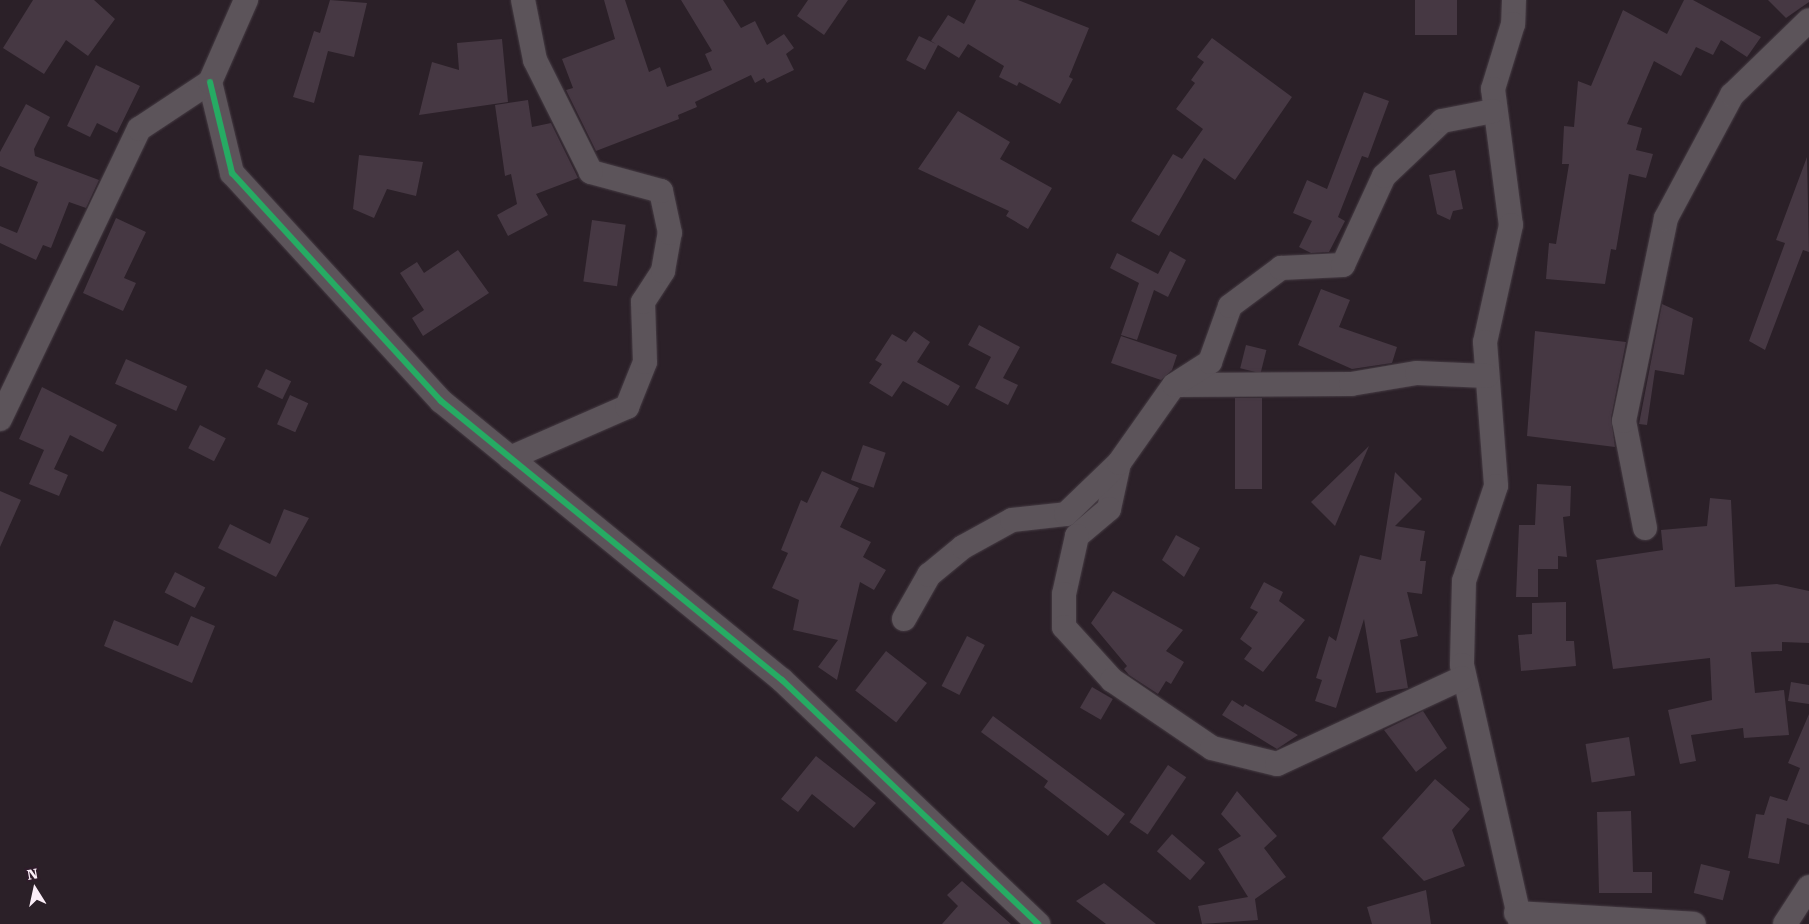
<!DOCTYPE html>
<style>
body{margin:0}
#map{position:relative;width:1809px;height:924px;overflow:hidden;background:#2b2028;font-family:"Roboto Serif",serif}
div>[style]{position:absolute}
.building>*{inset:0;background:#463843;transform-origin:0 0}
.roads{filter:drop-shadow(0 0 1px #453b43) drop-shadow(0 0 1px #453b43)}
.minor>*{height:24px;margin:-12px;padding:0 12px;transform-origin:12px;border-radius:12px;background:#5c545a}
.cycleway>*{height:6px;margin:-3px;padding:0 3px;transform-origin:3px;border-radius:3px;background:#26ab63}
span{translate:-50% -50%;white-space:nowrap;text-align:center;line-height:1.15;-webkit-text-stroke:4px #2f1c2b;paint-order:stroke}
.north{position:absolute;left:10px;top:864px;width:50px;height:50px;-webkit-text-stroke:4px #2f1c2b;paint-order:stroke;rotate:350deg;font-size:14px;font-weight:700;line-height:20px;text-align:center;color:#fbeef8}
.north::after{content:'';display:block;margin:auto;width:18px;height:22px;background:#fbeef8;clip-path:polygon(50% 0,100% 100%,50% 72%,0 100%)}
</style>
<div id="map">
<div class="building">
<i style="clip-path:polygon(33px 0,94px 0,115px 19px,88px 56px,66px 40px,44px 74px,3px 48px)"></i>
<i style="clip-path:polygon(330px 0,367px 3px,354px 57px,328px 51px,314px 103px,293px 97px,314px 31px,320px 33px)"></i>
<i style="clip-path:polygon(604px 0,625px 0,649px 72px,660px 67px,667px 87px,712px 70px,705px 54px,712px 51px,681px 0,723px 0,741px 28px,755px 21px,767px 45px,784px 34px,794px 48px,786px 54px,794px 70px,767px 83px,764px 78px,755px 83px,751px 75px,695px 102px,697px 107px,678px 115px,679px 119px,596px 151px,566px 90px,573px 88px,562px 59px,615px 39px)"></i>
<i style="clip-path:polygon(808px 0,848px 0,824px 35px,797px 16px)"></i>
<i style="clip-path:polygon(976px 0,1018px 0,1089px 28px,1069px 77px,1073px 79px,1060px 104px,1019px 82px,1017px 86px,999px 77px,1004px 66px,968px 44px,959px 58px,938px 45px,925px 70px,906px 60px,919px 36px,936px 44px,931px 41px,948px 15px,964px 24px)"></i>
<i style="left:1415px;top:0;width:42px;height:35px"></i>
<i style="clip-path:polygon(1684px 0,1693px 0,1761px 37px,1747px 57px,1721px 40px,1713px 55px,1696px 47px,1681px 76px,1654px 61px,1627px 124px,1642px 128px,1636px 150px,1653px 154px,1646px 178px,1629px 174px,1616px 250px,1611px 249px,1605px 284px,1546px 279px,1549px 243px,1556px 244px,1569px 164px,1562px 164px,1564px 126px,1574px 127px,1578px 81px,1591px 86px,1623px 10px,1667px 34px)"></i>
<i style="clip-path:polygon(1768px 0,1809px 0,1809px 2px,1786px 18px)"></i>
<i style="clip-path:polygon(1212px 38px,1292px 97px,1235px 180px,1204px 158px,1159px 236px,1131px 221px,1173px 154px,1182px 159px,1203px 129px,1176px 109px,1195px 83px,1191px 80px,1204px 62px,1197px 57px)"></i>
<i style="clip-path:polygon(502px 39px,508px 102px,419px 115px,432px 62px,459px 70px,457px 43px)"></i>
<i style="clip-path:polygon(96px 65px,140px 86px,117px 133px,97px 123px,90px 137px,67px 126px)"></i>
<i style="clip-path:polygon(1364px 92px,1389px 101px,1368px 158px,1362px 156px,1338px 217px,1345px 221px,1329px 252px,1311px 253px,1299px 247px,1312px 221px,1293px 213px,1307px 180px,1327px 189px)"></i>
<i style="clip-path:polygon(528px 100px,532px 127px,551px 123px,578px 178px,536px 194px,548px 215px,508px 236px,497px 215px,517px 204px,511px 174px,505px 176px,495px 105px)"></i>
<i style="clip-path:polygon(26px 104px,50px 117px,34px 149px,35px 156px,99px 180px,86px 208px,69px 202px,51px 248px,43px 245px,36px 260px,0 243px,0 226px,17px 233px,38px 182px,0 166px,0 152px)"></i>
<i style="clip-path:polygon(958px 111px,1010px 142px,1000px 159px,1052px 188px,1028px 229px,1006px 216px,1009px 211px,918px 169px)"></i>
<i style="clip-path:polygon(359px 155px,423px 162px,416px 196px,387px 189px,374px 218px,353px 209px)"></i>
<i style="clip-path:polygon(1807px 157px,1809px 252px,1803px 250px,1765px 350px,1749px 341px,1785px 243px,1776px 240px)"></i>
<i style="clip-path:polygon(1455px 170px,1463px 209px,1453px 211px,1450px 220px,1437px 214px,1429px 175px)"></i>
<i style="clip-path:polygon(116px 218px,146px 232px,124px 278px,136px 283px,123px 311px,83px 293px)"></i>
<i style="left:592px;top:220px;width:34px;height:62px;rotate:8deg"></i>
<i style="clip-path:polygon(458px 250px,489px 293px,423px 336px,412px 318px,424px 310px,400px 273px,417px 262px,424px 273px)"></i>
<i style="clip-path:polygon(1170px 251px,1186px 260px,1168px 297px,1154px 290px,1137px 340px,1121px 335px,1139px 283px,1110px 268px,1117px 253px,1158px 274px)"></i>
<i style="clip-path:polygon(1321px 289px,1350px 300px,1339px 327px,1397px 347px,1392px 363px,1352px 369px,1298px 345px)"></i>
<i style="clip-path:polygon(1662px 304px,1693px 318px,1684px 375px,1655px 370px,1647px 425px,1639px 424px)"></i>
<i style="clip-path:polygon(979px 325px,1020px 347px,1003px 378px,1018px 385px,1008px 405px,975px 388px,991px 357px,968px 345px)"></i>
<i style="clip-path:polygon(914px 331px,930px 342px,917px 362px,960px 386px,948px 406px,903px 381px,892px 397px,869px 383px,882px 364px,875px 360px,892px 334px,906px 342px)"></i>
<i style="clip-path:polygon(1535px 331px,1626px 342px,1611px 418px,1615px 447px,1527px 436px)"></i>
<i style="clip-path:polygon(1121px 336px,1177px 355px,1172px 370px,1161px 380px,1111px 363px)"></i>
<i style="left:1246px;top:345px;width:21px;height:24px;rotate:14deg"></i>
<i style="left:126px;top:359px;width:67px;height:27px;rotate:24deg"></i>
<i style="left:266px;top:369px;width:28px;height:20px;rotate:26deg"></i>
<i style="clip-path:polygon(42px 387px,117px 425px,103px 452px,70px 435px,54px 469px,68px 475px,59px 496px,29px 484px,44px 450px,19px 439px)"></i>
<i style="left:290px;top:395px;width:20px;height:32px;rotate:24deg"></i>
<i style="left:1235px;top:398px;width:27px;height:91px"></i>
<i style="left:200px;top:425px;width:29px;height:26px;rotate:27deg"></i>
<i style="left:863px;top:445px;width:24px;height:37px;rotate:19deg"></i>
<i style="clip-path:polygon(1369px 446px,1335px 526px,1311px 502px)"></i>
<i style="clip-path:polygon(822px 471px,859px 488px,840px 527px,871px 542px,863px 557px,886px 570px,874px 590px,860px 582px,837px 680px,818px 667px,838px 640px,793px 630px,799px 600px,772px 588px,788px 553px,781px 550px,801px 500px,807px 503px)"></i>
<i style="clip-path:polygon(1395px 472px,1422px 499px,1395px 526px,1425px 531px,1420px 561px,1426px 561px,1422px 594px,1407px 592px,1418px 636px,1400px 640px,1408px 688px,1376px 693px,1364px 619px,1336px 708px,1315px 701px,1322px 680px,1316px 678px,1329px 636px,1336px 641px,1360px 555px,1381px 560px)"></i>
<i style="clip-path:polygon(1537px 484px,1571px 486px,1570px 516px,1563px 517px,1567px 557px,1558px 556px,1558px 569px,1538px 569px,1538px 597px,1516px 597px,1519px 525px,1535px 525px)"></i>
<i style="clip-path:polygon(0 491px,21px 500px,0 547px)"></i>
<i style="clip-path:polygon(1710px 498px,1731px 500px,1735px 587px,1777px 584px,1809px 591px,1809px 643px,1782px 642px,1782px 651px,1751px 652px,1755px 693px,1784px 690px,1789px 735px,1744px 738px,1743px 728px,1691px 735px,1696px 761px,1680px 764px,1668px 710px,1712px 700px,1710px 658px,1613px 669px,1596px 560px,1663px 550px,1661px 530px,1707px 526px)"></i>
<i style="clip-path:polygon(284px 509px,309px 518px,276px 577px,218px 548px,230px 524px,270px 544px)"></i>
<i style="clip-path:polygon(1176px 535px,1200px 548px,1184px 577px,1162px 560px)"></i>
<i style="left:175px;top:572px;width:34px;height:23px;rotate:27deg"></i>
<i style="clip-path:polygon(1264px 582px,1283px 592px,1279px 601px,1305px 620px,1263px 672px,1244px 659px,1252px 648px,1240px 639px,1258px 612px,1250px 608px)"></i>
<i style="clip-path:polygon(1113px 591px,1183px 630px,1166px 651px,1184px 662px,1171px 684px,1166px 681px,1158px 694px,1129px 675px,1124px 669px,1127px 666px,1091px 623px)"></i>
<i style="clip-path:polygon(1566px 602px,1566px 641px,1574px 641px,1576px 666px,1521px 671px,1518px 635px,1532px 634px,1532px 603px)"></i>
<i style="clip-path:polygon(191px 616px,215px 626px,192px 683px,104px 646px,114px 620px,178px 646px)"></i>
<i style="left:967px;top:636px;width:20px;height:56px;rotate:27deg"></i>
<i style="left:886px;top:651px;width:52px;height:50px;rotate:38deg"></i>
<i style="clip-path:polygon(1791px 682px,1809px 685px,1809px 704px,1788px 701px)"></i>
<i style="left:1092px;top:687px;width:24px;height:24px;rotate:30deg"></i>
<i style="clip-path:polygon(1232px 700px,1243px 707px,1245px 704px,1298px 735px,1277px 749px,1222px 715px)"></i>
<i style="clip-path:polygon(1423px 711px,1447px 748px,1416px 772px,1384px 730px)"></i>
<i style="clip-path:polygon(1809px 714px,1809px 825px,1787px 818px,1779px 864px,1748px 858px,1756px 814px,1764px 815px,1770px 796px,1787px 801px,1800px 768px,1788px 763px)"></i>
<i style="clip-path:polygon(993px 716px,1125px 814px,1108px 836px,1044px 787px,1048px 781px,981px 732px)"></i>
<i style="left:1629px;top:737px;width:39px;height:44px;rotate:81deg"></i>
<i style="clip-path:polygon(816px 756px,876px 803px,854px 828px,812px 794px,798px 812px,781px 799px)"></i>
<i style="left:1168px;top:765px;width:22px;height:69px;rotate:34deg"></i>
<i style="clip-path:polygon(1435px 779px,1470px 809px,1452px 830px,1465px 866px,1424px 881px,1382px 838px)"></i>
<i style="clip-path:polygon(1237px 791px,1277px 836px,1264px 848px,1286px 877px,1255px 899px,1258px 920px,1202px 924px,1198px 906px,1248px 897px,1218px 849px,1241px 836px,1221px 814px)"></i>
<i style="clip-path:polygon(1631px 811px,1633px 872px,1652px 872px,1652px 893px,1599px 893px,1597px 812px)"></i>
<i style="left:1172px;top:834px;width:44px;height:23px;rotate:41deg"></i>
<i style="left:1701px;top:864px;width:30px;height:30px;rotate:14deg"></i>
<i style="clip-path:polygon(962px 881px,1011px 924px,942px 924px,958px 906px,947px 895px)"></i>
<i style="clip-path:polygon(1104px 883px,1156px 924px,1106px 924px,1076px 901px)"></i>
<i style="clip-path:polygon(1426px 890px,1431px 924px,1372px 924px,1367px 907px)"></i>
</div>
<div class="roads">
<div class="minor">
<i style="left:1514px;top:0;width:24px;rotate:92deg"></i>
<i style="left:1513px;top:24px;width:68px;rotate:107.1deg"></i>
<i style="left:1493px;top:89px;width:137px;rotate:82.5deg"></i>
<i style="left:1511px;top:225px;width:120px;rotate:102.5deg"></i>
<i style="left:1485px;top:342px;width:144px;rotate:85.6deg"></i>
<i style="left:1496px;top:486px;width:100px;rotate:108.6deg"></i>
<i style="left:1464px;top:581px;width:84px;rotate:91.4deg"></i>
<i style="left:1462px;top:665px;width:266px;rotate:77.2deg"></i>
<i style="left:210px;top:82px;width:94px;rotate:76.4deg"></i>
<i style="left:232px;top:173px;width:309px;rotate:47.5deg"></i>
<i style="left:441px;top:401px;width:441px;rotate:39.3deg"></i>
<i style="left:782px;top:680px;width:354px;rotate:43.6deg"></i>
<i style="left:1177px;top:385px;width:174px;rotate:-0.3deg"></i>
<i style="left:1351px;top:384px;width:67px;rotate:-9.5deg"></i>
<i style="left:1417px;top:373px;width:70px;rotate:2.5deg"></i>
<i style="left:0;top:419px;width:322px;rotate:-64.4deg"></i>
<i style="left:139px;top:129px;width:85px;rotate:-33.5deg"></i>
<i style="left:210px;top:82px;width:90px;rotate:-66.3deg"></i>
<i style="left:510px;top:458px;width:128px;rotate:-23.6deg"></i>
<i style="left:627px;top:407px;width:48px;rotate:-68.2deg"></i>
<i style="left:645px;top:362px;width:60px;rotate:-91.9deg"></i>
<i style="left:643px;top:302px;width:37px;rotate:-57deg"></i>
<i style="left:663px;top:271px;width:39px;rotate:-80deg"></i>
<i style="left:670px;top:233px;width:43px;rotate:-102.1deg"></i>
<i style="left:661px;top:191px;width:73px;rotate:-164.8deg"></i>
<i style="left:591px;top:172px;width:125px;rotate:-116.6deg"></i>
<i style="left:535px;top:60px;width:61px;rotate:-101.3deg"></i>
<i style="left:1119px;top:463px;width:47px;rotate:102.3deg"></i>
<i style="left:1109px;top:509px;width:42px;rotate:139.8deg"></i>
<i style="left:1077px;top:536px;width:59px;rotate:102.6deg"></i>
<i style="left:1064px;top:594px;width:33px;rotate:90deg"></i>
<i style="left:1064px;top:627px;width:72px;rotate:47.8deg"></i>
<i style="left:1112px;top:680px;width:121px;rotate:34.2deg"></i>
<i style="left:1212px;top:748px;width:67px;rotate:13.8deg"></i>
<i style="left:1277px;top:764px;width:204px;rotate:-24.9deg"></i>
<i style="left:1645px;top:528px;width:109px;rotate:-101.1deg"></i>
<i style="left:1624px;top:421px;width:207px;rotate:-78.3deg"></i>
<i style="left:1666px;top:218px;width:140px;rotate:-61.8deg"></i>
<i style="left:1732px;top:95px;width:107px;rotate:-44.2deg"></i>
<i style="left:904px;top:619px;width:51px;rotate:-60.4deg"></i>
<i style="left:929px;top:575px;width:44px;rotate:-39.5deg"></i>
<i style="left:963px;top:547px;width:56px;rotate:-28.9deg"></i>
<i style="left:1012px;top:520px;width:54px;rotate:-6.3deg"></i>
<i style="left:1066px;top:514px;width:74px;rotate:-43.9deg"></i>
<i style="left:1119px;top:463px;width:95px;rotate:-54.8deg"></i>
<i style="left:1174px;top:385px;width:43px;rotate:-32.6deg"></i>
<i style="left:1210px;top:362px;width:59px;rotate:-70.3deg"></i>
<i style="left:1230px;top:306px;width:64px;rotate:-36.7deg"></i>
<i style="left:1281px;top:268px;width:62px;rotate:-2.8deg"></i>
<i style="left:1343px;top:265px;width:98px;rotate:-65.3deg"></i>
<i style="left:1384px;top:176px;width:80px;rotate:-43.5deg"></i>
<i style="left:1442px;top:121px;width:52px;rotate:-11.1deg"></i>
<i style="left:1516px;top:913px;width:178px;rotate:3.5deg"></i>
<i style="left:1785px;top:924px;width:44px;rotate:-57deg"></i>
</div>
</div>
<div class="cycleway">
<i style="left:210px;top:82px;width:94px;rotate:76.4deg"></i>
<i style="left:232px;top:173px;width:309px;rotate:47.5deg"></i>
<i style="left:441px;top:401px;width:441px;rotate:39.3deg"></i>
<i style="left:782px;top:680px;width:354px;rotate:43.6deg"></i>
</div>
<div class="north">N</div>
</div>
